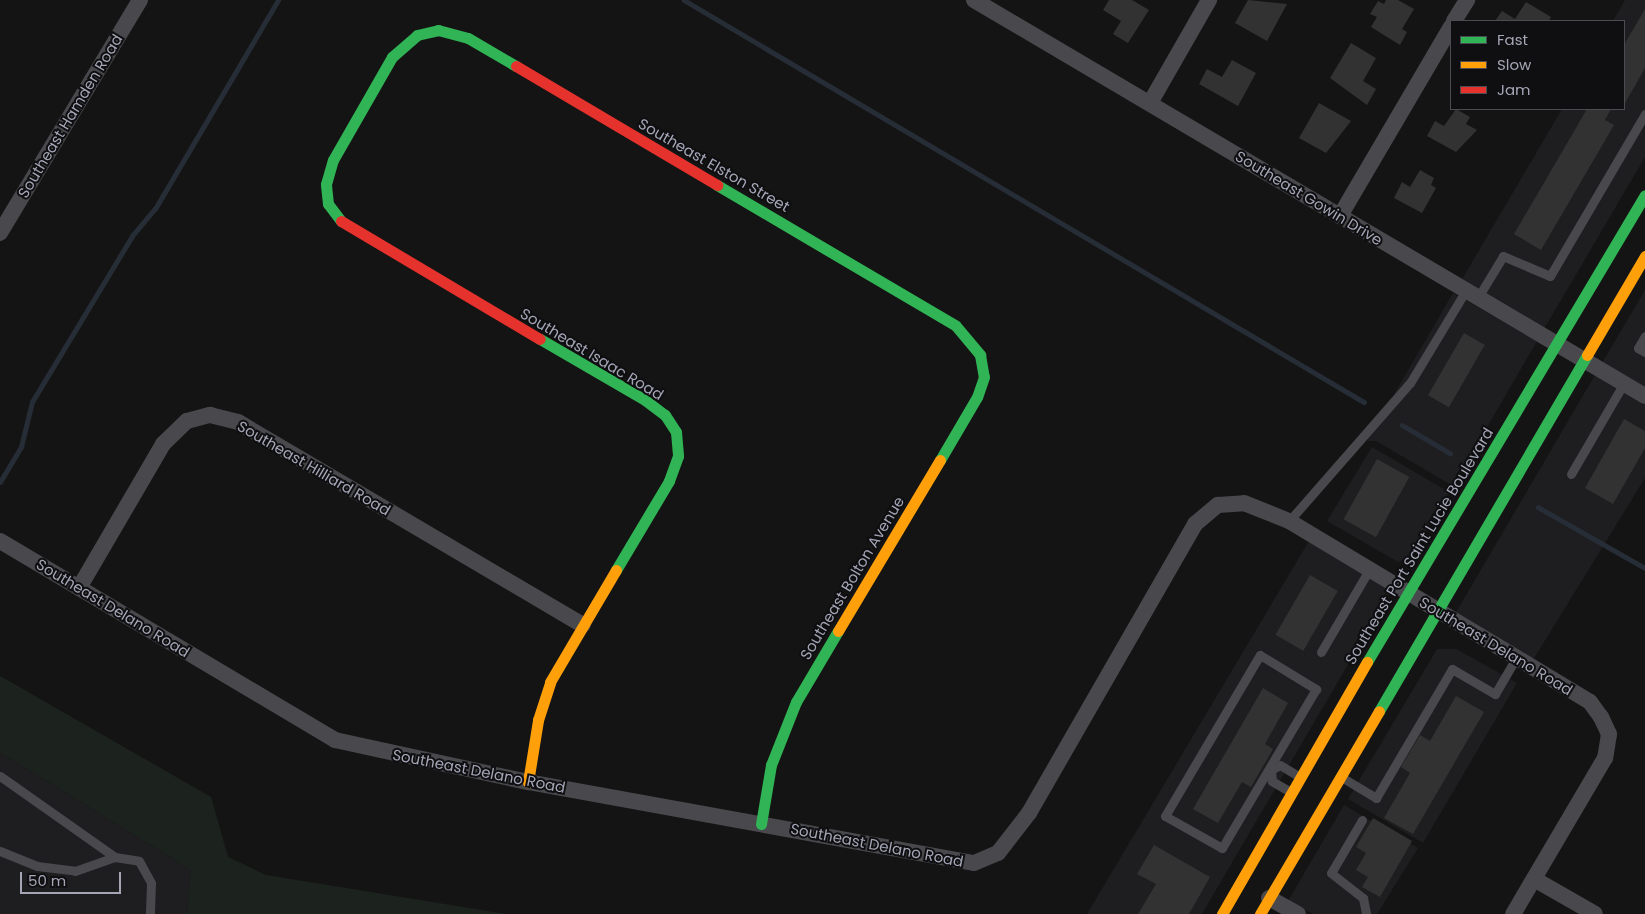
<!DOCTYPE html>
<style>
body{margin:0}
#map{position:relative;width:1645px;height:914px;overflow:hidden;background:#141414;font-family:Poppins,sans-serif}
div>[style]{position:absolute}
.built>*{inset:0;background:#1e1e20}
.green>*{inset:0;background:#1c231e}
.stream>*{height:4.5px;margin:-2.25px;padding:0 2.25px;transform-origin:2.25px;border-radius:2.25px;background:#272d36}
.building>*{inset:0;background:#323233;transform-origin:0 0}
.lane>*{height:9px;margin:-4.5px;padding:0 4.5px;transform-origin:4.5px;border-radius:4.5px;background:#48484d}
.street>*{height:16px;margin:-8px;padding:0 8px;transform-origin:8px;border-radius:8px;background:#48484d}
.fast>*{height:11px;margin:-5.5px;padding:0 5.5px;transform-origin:5.5px;border-radius:5.5px;background:#30b455}
.slow>*{height:11px;margin:-5.5px;padding:0 5.5px;transform-origin:5.5px;border-radius:5.5px;background:#ff9f0a}
.jam>*{height:11px;margin:-5.5px;padding:0 5.5px;transform-origin:5.5px;border-radius:5.5px;background:#e5322d}
span{translate:-50% -50%;white-space:nowrap;text-align:center;line-height:1.15;-webkit-text-stroke:4px #0f0e10;paint-order:stroke}
.street-label{font-size:15px;color:#a4a6b6}
.legend{position:absolute;left:1450px;top:20px;width:175px;height:90px;box-sizing:border-box;background:#0f0e10;border:1px solid #4b4b52;margin:0;padding:6px 9px;list-style:none;font-size:15px;color:#a4a6b6}
.legend li{display:flex;align-items:center;gap:10px;height:25px}
.legend b{width:25px;border:1px solid #4b4b52}
.scale{position:absolute;left:20px;top:872px;width:101px;height:22px;box-sizing:border-box;border:2px solid #a4a6b6;border-top:0;padding-left:6px;font-size:15px;line-height:18px;white-space:nowrap;color:#a4a6b6;-webkit-text-stroke:4px #0f0e10;paint-order:stroke}
</style>
<div id="map">
<div class="built">
<i style="clip-path:polygon(1625px 0,1645px 0,1645px 157px,1544px 329px,1461px 281px,1562px 109px,1624px 109px,1624px 21px,1613px 21px)"></i>
<i style="clip-path:polygon(1645px 290px,1645px 387px,1602px 363px)"></i>
<i style="clip-path:polygon(1453px 293px,1537px 341px,1453px 486px,1376px 441px,1367px 441px)"></i>
<i style="clip-path:polygon(1595px 375px,1645px 404px,1645px 478px,1533px 660px,1455px 614px)"></i>
<i style="clip-path:polygon(1372px 447px,1449px 492px,1411px 557px,1398px 562px,1327px 521px)"></i>
<i style="clip-path:polygon(1309px 541px,1391px 591px,1202px 914px,1087px 914px)"></i>
<i style="clip-path:polygon(1437px 649px,1456px 649px,1517px 683px,1423px 843px,1348px 799px)"></i>
<i style="clip-path:polygon(0 752px,191px 870px,187px 914px,0 914px)"></i>
<i style="clip-path:polygon(1344px 805px,1418px 848px,1377px 914px,1313px 914px,1288px 901px)"></i>
</div>
<div class="green">
<i style="clip-path:polygon(0 676px,211px 797px,228px 857px,266px 875px,506px 914px,187px 914px,191px 870px,0 752px)"></i>
</div>
<div class="stream">
<i style="left:684px;top:0;width:790px;rotate:30.59deg"></i>
<i style="left:1402px;top:425px;width:56px;rotate:30.3deg"></i>
<i style="left:0;top:482px;width:41px;rotate:-59deg"></i>
<i style="left:21px;top:447px;width:46px;rotate:-76.3deg"></i>
<i style="left:32px;top:402px;width:194px;rotate:-58.9deg"></i>
<i style="left:132px;top:236px;width:35px;rotate:-50deg"></i>
<i style="left:155px;top:209px;width:243px;rotate:-59.5deg"></i>
<i style="left:1538px;top:507px;width:123px;rotate:29.7deg"></i>
</div>
<div class="building">
<i style="clip-path:polygon(1109px 0,1132px 0,1149px 10px,1128px 43px,1113px 34px,1121px 21px,1103px 10px)"></i>
<i style="clip-path:polygon(1248px 0,1287px 4px,1267px 41px,1235px 23px)"></i>
<i style="clip-path:polygon(1386px 0,1398px 0,1414px 9px,1402px 29px,1407px 32px,1400px 45px,1371px 27px,1377px 17px,1370px 14px,1378px 1px,1384px 4px)"></i>
<i style="clip-path:polygon(1526px 2px,1551px 17px,1549px 21px,1495px 21px,1502px 11px,1515px 19px)"></i>
<i style="clip-path:polygon(1645px 9px,1645px 68px,1624px 105px,1624px 45px)"></i>
<i style="clip-path:polygon(1351px 43px,1376px 58px,1363px 81px,1376px 89px,1367px 105px,1330px 78px)"></i>
<i style="clip-path:polygon(1232px 60px,1256px 73px,1238px 106px,1199px 84px,1207px 69px,1222px 77px)"></i>
<i style="clip-path:polygon(1319px 103px,1351px 121px,1326px 153px,1299px 138px)"></i>
<i style="clip-path:polygon(1456px 109px,1470px 117px,1466px 124px,1477px 130px,1456px 152px,1427px 136px,1435px 121px,1444px 126px)"></i>
<i style="clip-path:polygon(1587px 109px,1611px 109px,1605px 120px,1614px 125px,1541px 250px,1514px 234px)"></i>
<i style="clip-path:polygon(1420px 170px,1434px 178px,1431px 185px,1436px 188px,1422px 213px,1394px 198px,1402px 182px,1410px 187px)"></i>
<i style="left:1464px;top:333px;width:24px;height:72px;rotate:30deg"></i>
<i style="clip-path:polygon(1624px 419px,1645px 431px,1645px 448px,1613px 504px,1585px 488px)"></i>
<i style="left:1377px;top:459px;width:37px;height:69px;rotate:29deg"></i>
<i style="left:1310px;top:575px;width:32px;height:69px;rotate:30deg"></i>
<i style="clip-path:polygon(1263px 688px,1288px 703px,1265px 744px,1273px 749px,1251px 787px,1242px 782px,1218px 823px,1193px 809px)"></i>
<i style="clip-path:polygon(1456px 696px,1484px 712px,1413px 834px,1384px 818px,1410px 773px,1401px 767px,1420px 735px,1430px 741px)"></i>
<i style="clip-path:polygon(1373px 818px,1412px 841px,1380px 897px,1362px 887px,1368px 877px,1356px 870px,1366px 853px,1356px 847px)"></i>
<i style="clip-path:polygon(1154px 845px,1210px 877px,1189px 914px,1138px 914px,1156px 884px,1137px 874px)"></i>
</div>
<div class="lane">
<i style="left:1477px;top:299px;width:50px;rotate:-58.8deg"></i>
<i style="left:1503px;top:256px;width:51px;rotate:23.1deg"></i>
<i style="left:1550px;top:276px;width:188px;rotate:-59.6deg"></i>
<i style="left:1645px;top:336px;width:14px;rotate:120deg"></i>
<i style="left:1638px;top:348px;width:8px;rotate:30deg"></i>
<i style="left:1571px;top:474px;width:105px;rotate:-59.8deg"></i>
<i style="left:1289px;top:521px;width:184px;rotate:-48.8deg"></i>
<i style="left:1410px;top:383px;width:106px;rotate:-58.9deg"></i>
<i style="left:1321px;top:652px;width:95px;rotate:-59.7deg"></i>
<i style="left:1260px;top:655px;width:66px;rotate:31.3deg"></i>
<i style="left:1316px;top:689px;width:185px;rotate:120.6deg"></i>
<i style="left:1222px;top:848px;width:65px;rotate:-150.7deg"></i>
<i style="left:1165px;top:816px;width:187px;rotate:-59.5deg"></i>
<i style="left:0;top:776px;width:141px;rotate:35.2deg"></i>
<i style="left:1343px;top:778px;width:39px;rotate:31deg"></i>
<i style="left:1376px;top:798px;width:150px;rotate:-59.5deg"></i>
<i style="left:1452px;top:669px;width:50px;rotate:30.2deg"></i>
<i style="left:1495px;top:694px;width:42px;rotate:-59.7deg"></i>
<i style="left:1289px;top:791px;width:20px;rotate:-150deg"></i>
<i style="left:1272px;top:781px;width:11px;rotate:-95deg"></i>
<i style="left:1271px;top:770px;width:10px;rotate:-29deg"></i>
<i style="left:1280px;top:765px;width:21px;rotate:31deg"></i>
<i style="left:1362px;top:820px;width:61px;rotate:120.3deg"></i>
<i style="left:1331px;top:873px;width:41px;rotate:38deg"></i>
<i style="left:1363px;top:898px;width:16px;rotate:79deg"></i>
<i style="left:0;top:851px;width:40px;rotate:22deg"></i>
<i style="left:37px;top:866px;width:38px;rotate:7deg"></i>
<i style="left:75px;top:871px;width:42px;rotate:-19.3deg"></i>
<i style="left:115px;top:857px;width:24px;rotate:9deg"></i>
<i style="left:139px;top:861px;width:25px;rotate:61deg"></i>
<i style="left:151px;top:883px;width:31px;rotate:92deg"></i>
</div>
<div class="street">
<i style="left:974px;top:0;width:779px;rotate:30.55deg"></i>
<i style="left:1454px;top:21px;width:25px;rotate:-58deg"></i>
<i style="left:1150px;top:103px;width:119px;rotate:-60.2deg"></i>
<i style="left:1340px;top:216px;width:219px;rotate:-59.6deg"></i>
<i style="left:0;top:233px;width:272px;rotate:-59deg"></i>
<i style="left:0;top:541px;width:390px;rotate:30.7deg"></i>
<i style="left:335px;top:740px;width:198px;rotate:12.3deg"></i>
<i style="left:528px;top:782px;width:453px;rotate:10.3deg"></i>
<i style="left:974px;top:863px;width:26px;rotate:-23deg"></i>
<i style="left:998px;top:853px;width:51px;rotate:-52.2deg"></i>
<i style="left:1029px;top:813px;width:333px;rotate:-60.1deg"></i>
<i style="left:1195px;top:524px;width:30px;rotate:-40deg"></i>
<i style="left:1218px;top:505px;width:26px;rotate:-4deg"></i>
<i style="left:1244px;top:503px;width:48px;rotate:21.8deg"></i>
<i style="left:1289px;top:521px;width:351px;rotate:31deg"></i>
<i style="left:1590px;top:702px;width:19px;rotate:54deg"></i>
<i style="left:1601px;top:717px;width:19px;rotate:65deg"></i>
<i style="left:1609px;top:734px;width:24px;rotate:99deg"></i>
<i style="left:1605px;top:758px;width:181px;rotate:120.5deg"></i>
<i style="left:79px;top:588px;width:167px;rotate:-59.7deg"></i>
<i style="left:163px;top:444px;width:33px;rotate:-44deg"></i>
<i style="left:187px;top:421px;width:24px;rotate:-15deg"></i>
<i style="left:210px;top:415px;width:29px;rotate:14deg"></i>
<i style="left:238px;top:422px;width:400px;rotate:30.5deg"></i>
<i style="left:1534px;top:879px;width:70px;rotate:29.8deg"></i>
<i style="left:1269px;top:898px;width:33px;rotate:29deg"></i>
</div>
<div class="fast">
<i style="left:717px;top:185px;width:277px;rotate:30.5deg"></i>
<i style="left:956px;top:326px;width:38px;rotate:50deg"></i>
<i style="left:980px;top:355px;width:22px;rotate:80deg"></i>
<i style="left:984px;top:377px;width:21px;rotate:109deg"></i>
<i style="left:977px;top:397px;width:73px;rotate:120.4deg"></i>
<i style="left:341px;top:221px;width:21px;rotate:-127deg"></i>
<i style="left:328px;top:204px;width:20px;rotate:-96deg"></i>
<i style="left:326px;top:184px;width:25px;rotate:-74deg"></i>
<i style="left:333px;top:160px;width:119px;rotate:-60.2deg"></i>
<i style="left:392px;top:57px;width:33px;rotate:-41deg"></i>
<i style="left:417px;top:35px;width:22px;rotate:-13deg"></i>
<i style="left:438px;top:30px;width:31px;rotate:15deg"></i>
<i style="left:468px;top:38px;width:56px;rotate:30.3deg"></i>
<i style="left:540px;top:339px;width:121px;rotate:30.2deg"></i>
<i style="left:645px;top:400px;width:25px;rotate:37deg"></i>
<i style="left:665px;top:415px;width:20px;rotate:57deg"></i>
<i style="left:676px;top:432px;width:24px;rotate:85deg"></i>
<i style="left:678px;top:456px;width:27px;rotate:110deg"></i>
<i style="left:669px;top:481px;width:104px;rotate:120.8deg"></i>
<i style="left:1367px;top:662px;width:543px;rotate:-59.24deg"></i>
<i style="left:1379px;top:711px;width:412px;rotate:-59.7deg"></i>
<i style="left:761px;top:824px;width:60px;rotate:-80.4deg"></i>
<i style="left:771px;top:765px;width:68px;rotate:-68.4deg"></i>
<i style="left:796px;top:702px;width:82px;rotate:-59.4deg"></i>
</div>
<div class="slow">
<i style="left:1587px;top:355px;width:115px;rotate:-59.6deg"></i>
<i style="left:838px;top:631px;width:199px;rotate:-59.2deg"></i>
<i style="left:528px;top:782px;width:63px;rotate:-80.8deg"></i>
<i style="left:538px;top:720px;width:40px;rotate:-72deg"></i>
<i style="left:550px;top:682px;width:130px;rotate:-59.5deg"></i>
<i style="left:1222px;top:914px;width:291px;rotate:-60.1deg"></i>
<i style="left:1260px;top:914px;width:235px;rotate:-59.6deg"></i>
</div>
<div class="jam">
<i style="left:516px;top:66px;width:234px;rotate:30.6deg"></i>
<i style="left:341px;top:221px;width:231px;rotate:30.7deg"></i>
</div>
<div class="street-label">
<span style="left:70px;top:116px;rotate:-59deg">Southeast Hamden Road</span>
<span style="left:714px;top:165px;rotate:30deg">Southeast Elston Street</span>
<span style="left:1309px;top:198px;rotate:31deg">Southeast Gowin Drive</span>
<span style="left:592px;top:354px;rotate:31deg">Southeast Isaac Road</span>
<span style="left:314px;top:468px;rotate:30deg">Southeast Hilliard Road</span>
<span style="left:1419px;top:546px;rotate:-59deg">Southeast Port Saint Lucie Boulevard</span>
<span style="left:852px;top:578px;rotate:-59deg">Southeast Bolton Avenue</span>
<span style="left:113px;top:608px;rotate:31deg">Southeast Delano Road</span>
<span style="left:1496px;top:646px;rotate:31deg">Southeast Delano Road</span>
<span style="left:479px;top:771px;rotate:11deg">Southeast Delano Road</span>
<span style="left:877px;top:845px;rotate:11deg">Southeast Delano Road</span>
</div>
<ul class="legend">
<li><b style="height:6px;background:#30b455"></b>Fast</li>
<li><b style="height:6px;background:#ff9f0a"></b>Slow</li>
<li><b style="height:6px;background:#e5322d"></b>Jam</li>
</ul>
<div class="scale">50 m</div>
</div>
